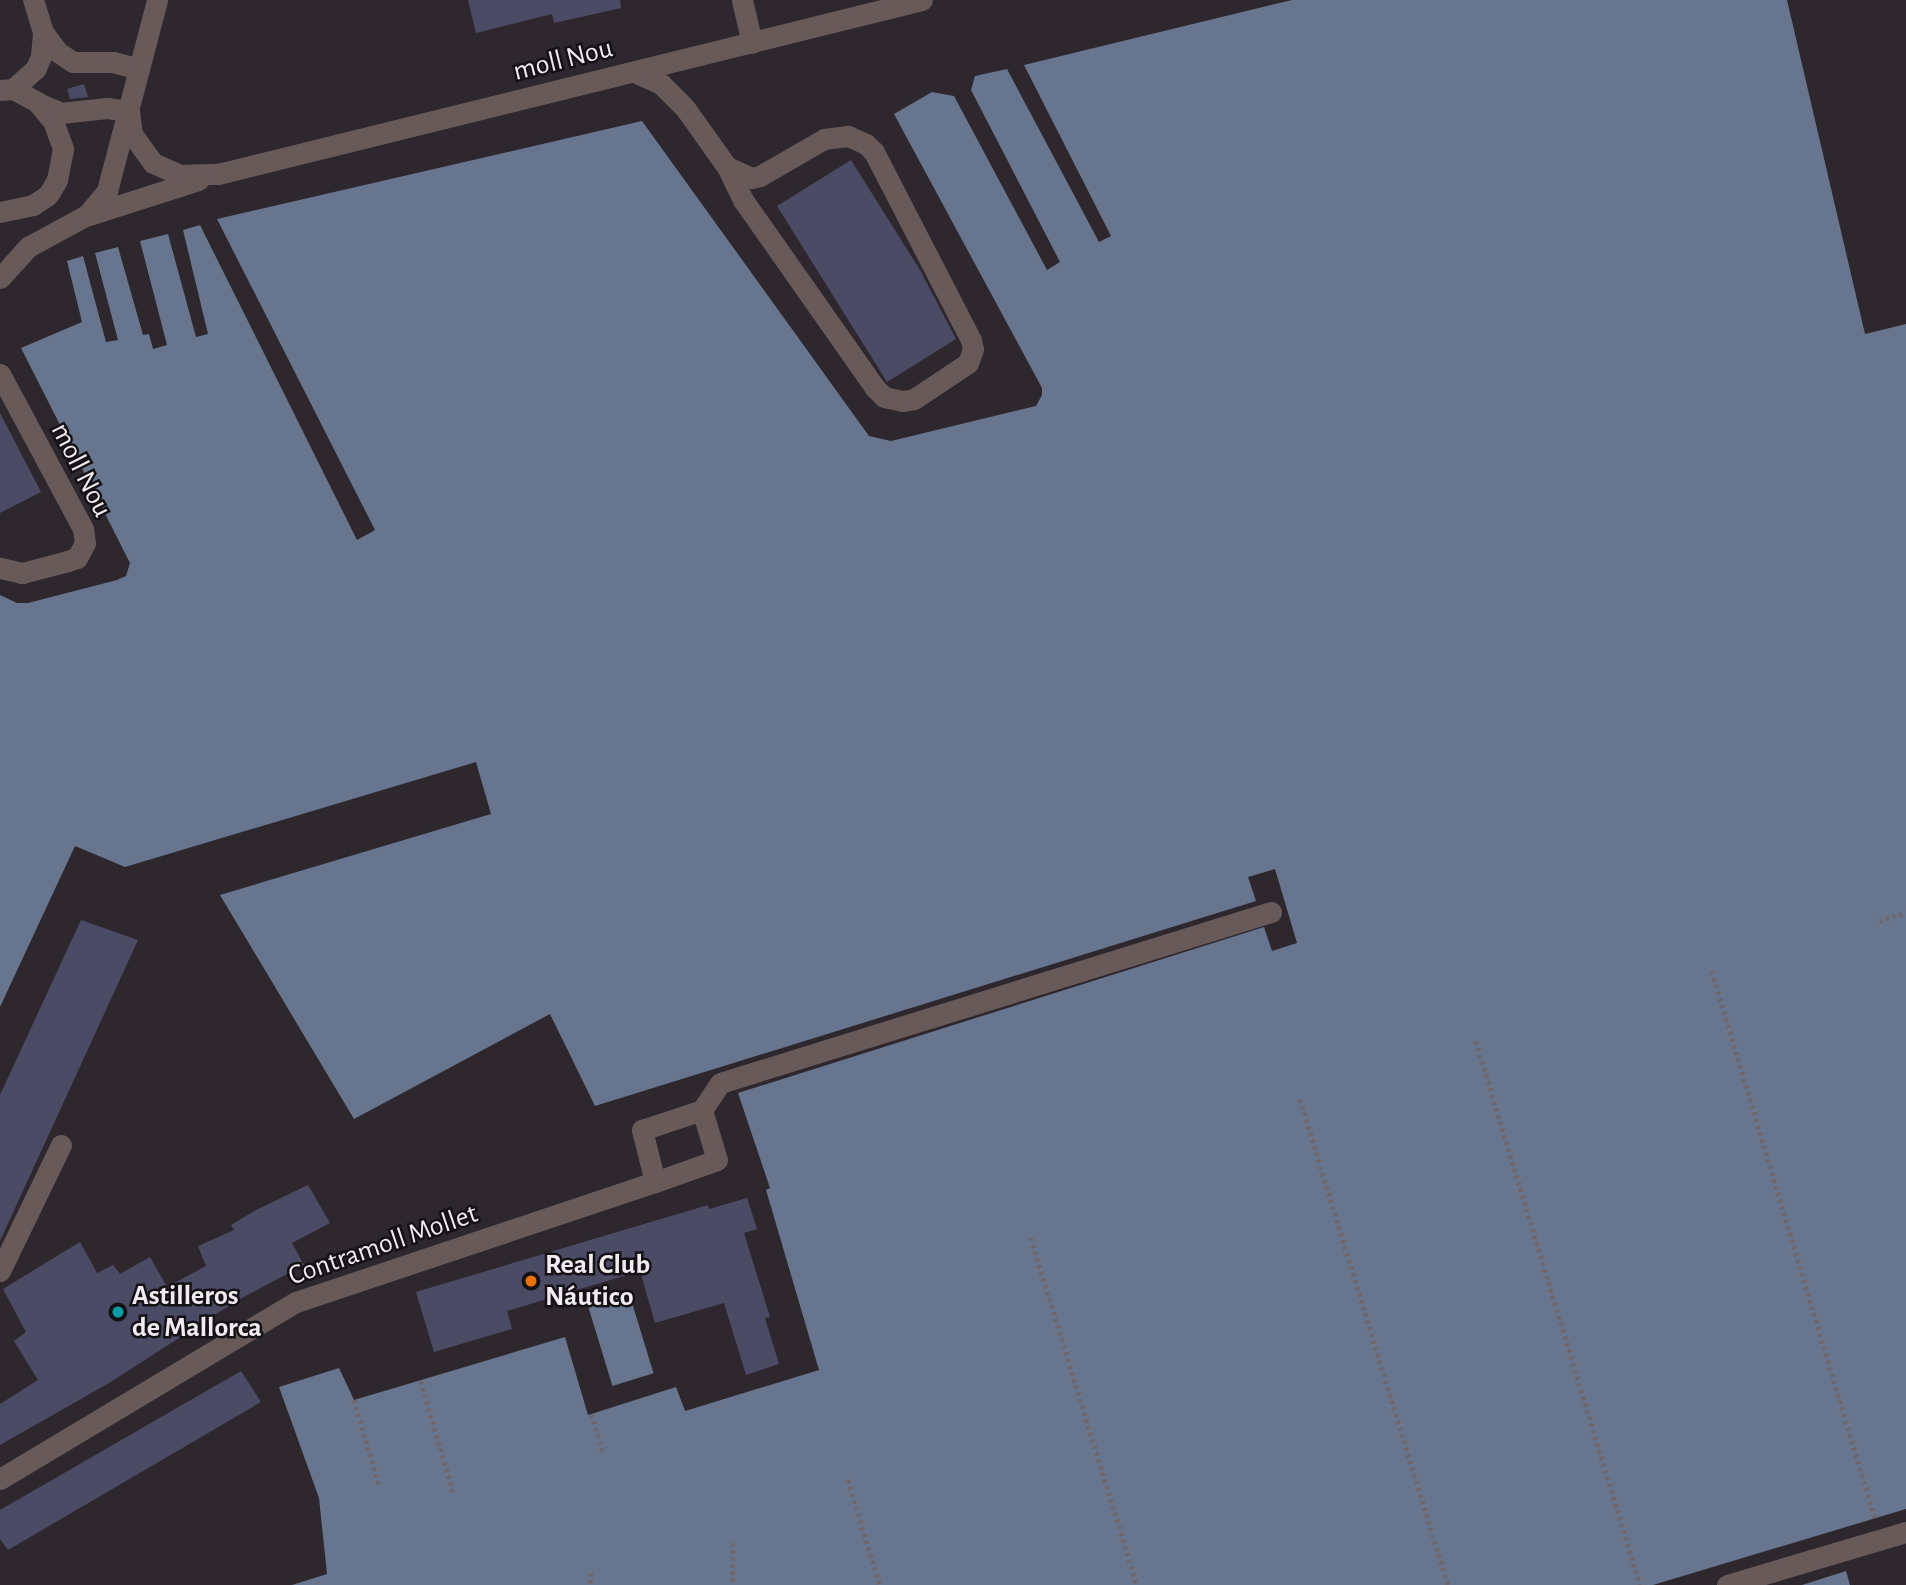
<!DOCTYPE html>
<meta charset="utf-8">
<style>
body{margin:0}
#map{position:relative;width:1906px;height:1585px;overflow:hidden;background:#2e282e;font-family:"Alegreya Sans",sans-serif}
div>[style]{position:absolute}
.water>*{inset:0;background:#67758f;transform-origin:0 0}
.building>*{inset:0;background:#4c4b66}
.path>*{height:4.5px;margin-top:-2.25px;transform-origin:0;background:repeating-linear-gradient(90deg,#6e686e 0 3.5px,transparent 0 7px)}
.minor>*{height:21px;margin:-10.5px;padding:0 10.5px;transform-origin:10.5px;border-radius:10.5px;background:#695a5a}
.dots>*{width:19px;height:19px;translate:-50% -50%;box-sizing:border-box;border:4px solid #141215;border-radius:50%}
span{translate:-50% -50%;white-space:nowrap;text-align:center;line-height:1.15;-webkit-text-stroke:5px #141215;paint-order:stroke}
.street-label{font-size:28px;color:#efebef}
.poi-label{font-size:28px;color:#efebef;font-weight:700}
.left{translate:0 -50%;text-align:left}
</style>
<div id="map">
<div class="water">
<i style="clip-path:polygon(1292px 0,1787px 0,1865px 334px,1906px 324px,1906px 1509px,1653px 1585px,292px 1585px,327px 1574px,319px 1498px,279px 1387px,339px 1368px,354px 1400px,565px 1337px,588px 1415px,676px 1387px,685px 1411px,819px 1370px,766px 1190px,770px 1188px,738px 1093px,1264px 927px,1272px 951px,1297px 943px,1275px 869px,1248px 877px,1256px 901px,595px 1106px,550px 1014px,354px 1119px,220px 895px,491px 814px,476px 762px,125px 867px,75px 846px,0 1007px,0 595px,17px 603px,28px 603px,117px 580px,126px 576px,130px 563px,21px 348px,82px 322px,67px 261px,83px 256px,106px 342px,118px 340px,95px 253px,118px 247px,143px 335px,149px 334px,153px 349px,167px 345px,140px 241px,168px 234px,196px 337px,208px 334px,183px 230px,200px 225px,357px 540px,375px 530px,217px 219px,642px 121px,869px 436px,891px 441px,1036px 406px,1042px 395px,1042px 388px,894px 114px,932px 92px,954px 96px,1047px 270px,1060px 262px,971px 90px,975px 76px,1007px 69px,1099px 242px,1111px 236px,1024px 65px)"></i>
<i style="left:629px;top:1293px;width:84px;height:43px;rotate:73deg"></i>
<i style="clip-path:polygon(1846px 1571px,1850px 1585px,1802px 1585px)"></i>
</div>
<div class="building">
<i style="clip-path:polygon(468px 0,620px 0,621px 8px,554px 23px,552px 14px,476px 33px)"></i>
<i style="clip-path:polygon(84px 84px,88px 97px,70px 99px,67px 89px)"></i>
<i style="clip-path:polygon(851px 160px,920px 270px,956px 339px,887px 382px,777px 206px)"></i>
<i style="clip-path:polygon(0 413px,41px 492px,0 513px)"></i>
<i style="clip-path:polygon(81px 920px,138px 940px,0 1241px,0 1095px)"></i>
<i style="clip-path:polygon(308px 1185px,330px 1223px,292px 1243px,304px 1265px,238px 1300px,109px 1383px,0 1445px,0 1404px,38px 1380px,14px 1341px,26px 1332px,3px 1289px,80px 1242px,97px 1273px,113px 1265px,120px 1274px,150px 1257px,167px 1287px,206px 1266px,198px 1246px,234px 1230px,231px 1225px,256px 1210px)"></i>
<i style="clip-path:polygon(747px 1198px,757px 1229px,744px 1233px,770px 1317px,765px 1318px,779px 1364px,746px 1375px,724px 1303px,655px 1323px,640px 1271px,507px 1311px,512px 1329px,434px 1352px,416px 1292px,708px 1205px,709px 1209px)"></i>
<i style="clip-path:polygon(241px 1371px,261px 1402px,8px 1550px,0 1539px,0 1510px)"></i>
</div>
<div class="path">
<i style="left:1879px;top:921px;width:28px;rotate:-17deg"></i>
<i style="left:1712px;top:971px;width:571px;rotate:73.41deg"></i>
<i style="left:1476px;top:1041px;width:568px;rotate:73.22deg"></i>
<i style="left:1300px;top:1099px;width:508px;rotate:73.06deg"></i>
<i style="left:1031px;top:1238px;width:363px;rotate:73deg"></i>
<i style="left:421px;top:1381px;width:116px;rotate:73.9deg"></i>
<i style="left:354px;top:1400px;width:88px;rotate:73.4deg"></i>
<i style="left:592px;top:1414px;width:41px;rotate:74.2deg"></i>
<i style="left:848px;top:1480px;width:110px;rotate:73.1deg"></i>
<i style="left:733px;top:1543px;width:42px;rotate:90deg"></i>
<i style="left:591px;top:1573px;width:12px;rotate:90deg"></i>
</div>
<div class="minor">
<i style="left:742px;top:0;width:44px;rotate:76.9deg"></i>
<i style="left:43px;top:32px;width:25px;rotate:53deg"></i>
<i style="left:58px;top:52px;width:18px;rotate:34deg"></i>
<i style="left:73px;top:62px;width:40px"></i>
<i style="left:113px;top:62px;width:27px;rotate:15deg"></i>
<i style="left:634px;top:72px;width:30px;rotate:24deg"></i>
<i style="left:661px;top:84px;width:34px;rotate:45deg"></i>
<i style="left:685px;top:108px;width:72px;rotate:54.6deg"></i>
<i style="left:727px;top:167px;width:37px;rotate:64deg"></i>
<i style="left:743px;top:200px;width:230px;rotate:54.9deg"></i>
<i style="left:875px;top:388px;width:13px;rotate:45deg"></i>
<i style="left:884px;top:397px;width:19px;rotate:12deg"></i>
<i style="left:903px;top:401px;width:11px;rotate:-10deg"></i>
<i style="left:914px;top:399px;width:65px;rotate:-33.7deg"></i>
<i style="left:968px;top:363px;width:15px;rotate:-70deg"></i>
<i style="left:973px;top:349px;width:9px;rotate:-103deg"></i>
<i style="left:971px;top:340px;width:212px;rotate:-117.3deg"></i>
<i style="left:874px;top:152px;width:11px;rotate:-135deg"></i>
<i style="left:866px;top:144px;width:20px;rotate:-156deg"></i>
<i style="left:848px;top:136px;width:24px;rotate:173deg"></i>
<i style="left:824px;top:139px;width:74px;rotate:150deg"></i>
<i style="left:760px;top:176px;width:8px;rotate:166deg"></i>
<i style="left:752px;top:178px;width:27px;rotate:-156deg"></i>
<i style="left:13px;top:89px;width:31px;rotate:-42deg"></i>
<i style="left:36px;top:68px;width:13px;rotate:-67deg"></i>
<i style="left:41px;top:56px;width:24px;rotate:-85deg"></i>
<i style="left:43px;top:32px;width:34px;rotate:-107deg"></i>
<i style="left:0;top:90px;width:13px;rotate:-4deg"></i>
<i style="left:13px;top:89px;width:27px;rotate:28deg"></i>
<i style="left:37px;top:102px;width:25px;rotate:50deg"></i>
<i style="left:53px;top:121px;width:30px;rotate:70deg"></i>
<i style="left:63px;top:149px;width:32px;rotate:101deg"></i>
<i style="left:57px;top:180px;width:17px;rotate:121deg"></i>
<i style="left:48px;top:195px;width:18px;rotate:146deg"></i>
<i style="left:33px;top:205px;width:34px;rotate:168deg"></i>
<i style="left:40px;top:104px;width:23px;rotate:23deg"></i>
<i style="left:61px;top:113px;width:46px;rotate:-6.2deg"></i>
<i style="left:107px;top:108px;width:22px;rotate:8deg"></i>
<i style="left:129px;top:111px;width:23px;rotate:83deg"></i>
<i style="left:132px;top:134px;width:36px;rotate:54deg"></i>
<i style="left:153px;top:163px;width:30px;rotate:24deg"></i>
<i style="left:180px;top:175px;width:38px;rotate:-2deg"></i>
<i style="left:218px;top:174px;width:725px;rotate:-13.88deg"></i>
<i style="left:89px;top:215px;width:115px;rotate:-17.7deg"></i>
<i style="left:0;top:278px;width:42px;rotate:-47.9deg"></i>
<i style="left:28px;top:247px;width:67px;rotate:-28.5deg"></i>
<i style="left:87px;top:215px;width:31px;rotate:-50deg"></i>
<i style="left:107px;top:191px;width:197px;rotate:-75.3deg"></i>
<i style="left:0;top:374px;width:176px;rotate:61.8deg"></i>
<i style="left:83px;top:529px;width:14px;rotate:82deg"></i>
<i style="left:85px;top:543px;width:17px;rotate:118deg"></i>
<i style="left:77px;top:558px;width:9px;rotate:162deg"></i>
<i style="left:68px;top:561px;width:48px;rotate:165.4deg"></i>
<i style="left:22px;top:573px;width:23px;rotate:-167deg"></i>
<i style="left:702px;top:1110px;width:32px;rotate:-56deg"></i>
<i style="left:720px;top:1083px;width:577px;rotate:-17.24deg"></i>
<i style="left:702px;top:1110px;width:52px;rotate:73.3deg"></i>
<i style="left:717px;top:1160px;width:66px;rotate:160.5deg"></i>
<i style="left:655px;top:1182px;width:54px;rotate:-104deg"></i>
<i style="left:642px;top:1130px;width:63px;rotate:-18.4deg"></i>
<i style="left:0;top:1271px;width:140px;rotate:-64.2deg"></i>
<i style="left:0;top:1479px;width:345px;rotate:-30.9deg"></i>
<i style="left:296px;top:1302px;width:379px;rotate:-18.5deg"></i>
<i style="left:1727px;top:1585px;width:187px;rotate:-16.5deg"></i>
</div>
<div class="dots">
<i style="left:531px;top:1281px;background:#e8710a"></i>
<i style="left:118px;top:1312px;background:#0f9aa8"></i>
</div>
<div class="street-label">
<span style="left:563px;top:60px;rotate:-14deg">moll Nou</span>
<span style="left:81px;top:470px;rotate:63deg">moll Nou</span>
<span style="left:383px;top:1245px;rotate:-19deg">Contramoll Mollet</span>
</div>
<div class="poi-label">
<span class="left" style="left:545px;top:1281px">Real Club<br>Náutico</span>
<span class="left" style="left:132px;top:1312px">Astilleros<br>de Mallorca</span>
</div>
</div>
